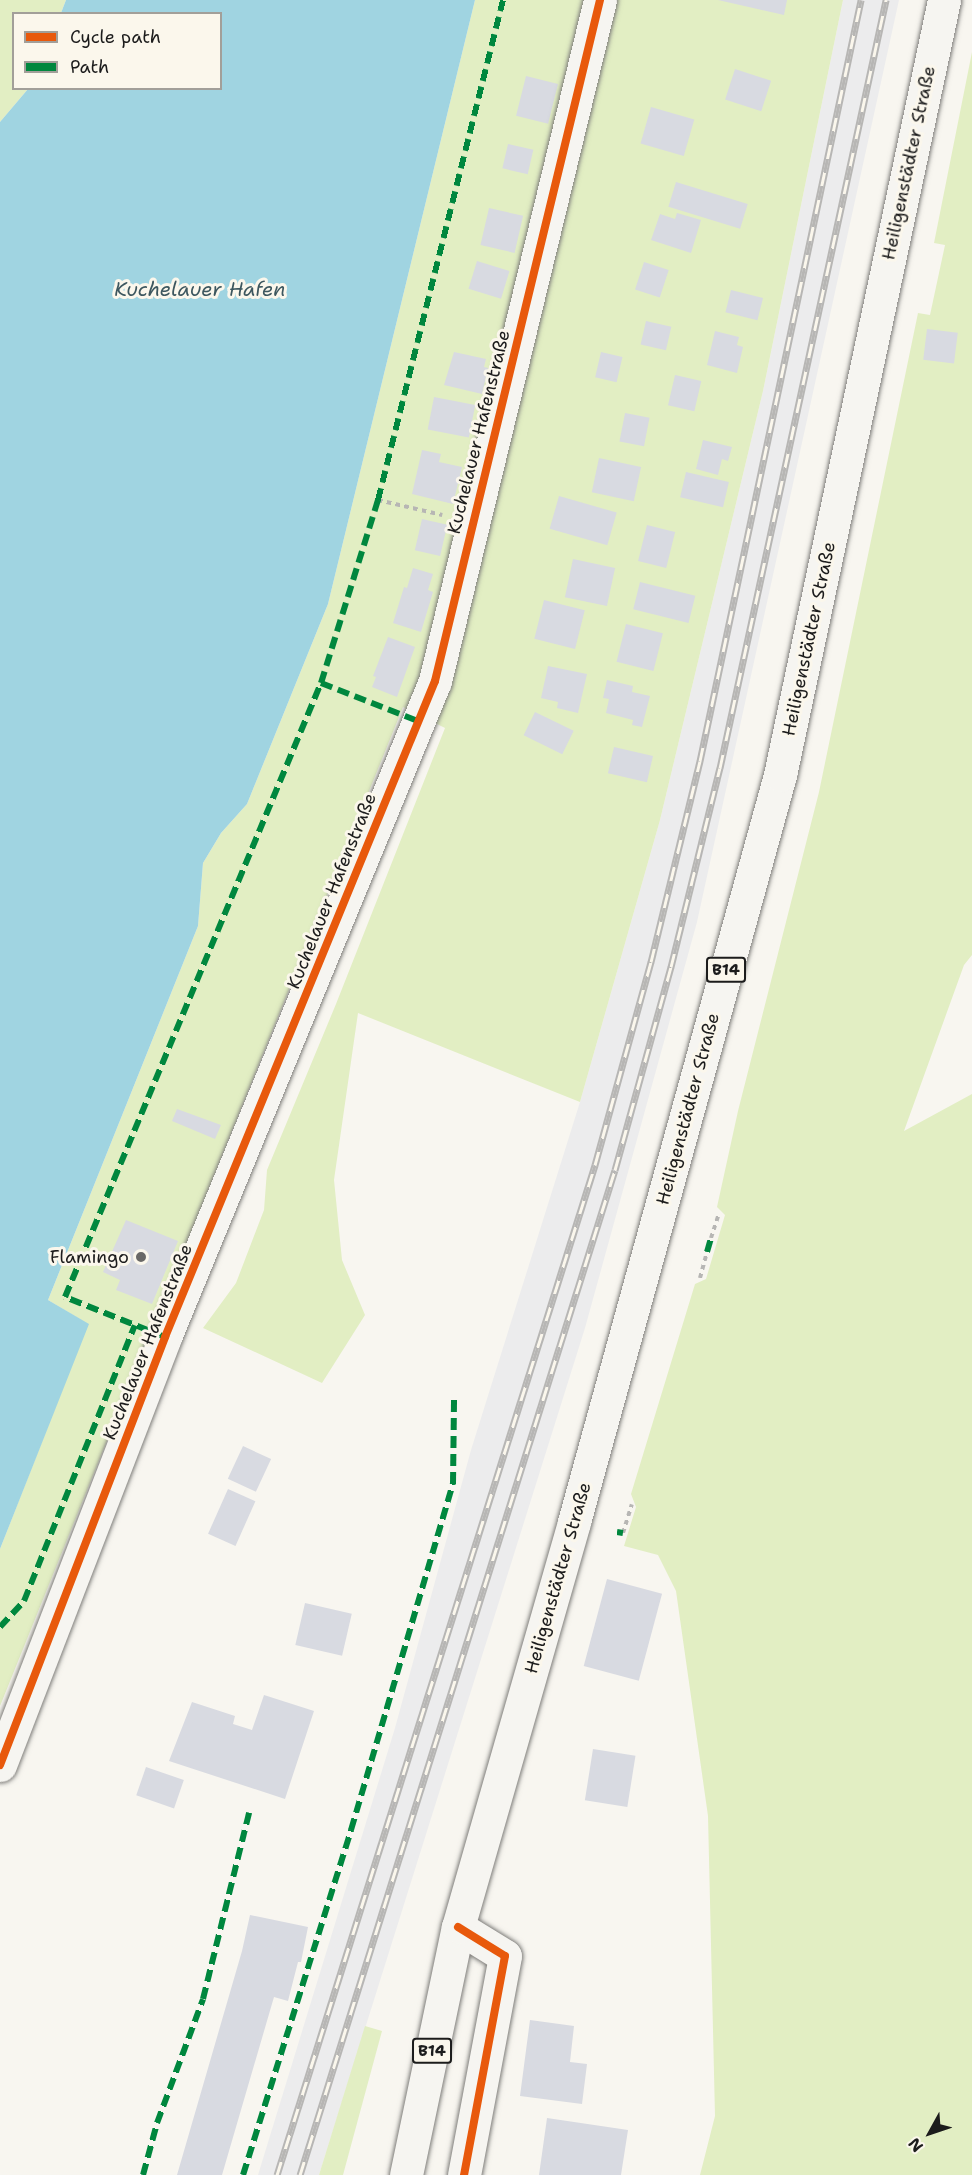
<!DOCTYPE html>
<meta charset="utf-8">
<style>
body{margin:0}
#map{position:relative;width:972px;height:2175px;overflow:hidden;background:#f8f6f0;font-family:"Shantell Sans",sans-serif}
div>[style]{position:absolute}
.built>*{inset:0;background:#ececed}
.green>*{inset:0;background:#e2eec3}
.water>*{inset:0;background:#a0d4e1}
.building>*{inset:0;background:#d8dae1;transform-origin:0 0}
.path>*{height:4px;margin-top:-2px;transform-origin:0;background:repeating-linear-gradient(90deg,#b7b6b4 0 4.5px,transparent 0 9px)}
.roads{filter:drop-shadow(0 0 2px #7f7e7b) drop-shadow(0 0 2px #7f7e7b)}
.minor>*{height:33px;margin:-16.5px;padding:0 16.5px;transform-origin:16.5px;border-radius:16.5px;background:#f6f5f1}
.major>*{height:33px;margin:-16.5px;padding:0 16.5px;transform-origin:16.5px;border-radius:16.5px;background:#f6f5f1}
.rail>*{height:7px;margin-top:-3.5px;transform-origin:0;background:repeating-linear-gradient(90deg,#fbf7ec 0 14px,#b7b6b4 0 28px);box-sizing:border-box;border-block:2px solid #b7b6b4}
.quiet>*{height:6px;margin-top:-3px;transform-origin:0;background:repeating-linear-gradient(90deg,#00873e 0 12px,transparent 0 18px)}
.cycleway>*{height:8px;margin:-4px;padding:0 4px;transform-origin:4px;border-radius:4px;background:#e8590c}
.dots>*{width:16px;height:16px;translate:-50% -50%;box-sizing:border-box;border:3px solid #fbf7ec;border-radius:50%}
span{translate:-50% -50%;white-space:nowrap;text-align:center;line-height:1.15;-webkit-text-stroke:6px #fbf7ec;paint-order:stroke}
.shield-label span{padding:2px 4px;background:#fbf7ec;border:2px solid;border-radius:4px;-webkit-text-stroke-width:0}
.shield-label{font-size:16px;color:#1c1c1c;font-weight:700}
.street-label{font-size:18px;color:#1c1c1c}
.poi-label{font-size:18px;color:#1c1c1c}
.right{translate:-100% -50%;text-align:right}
.water-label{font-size:20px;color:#3d575f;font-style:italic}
.legend{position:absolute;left:12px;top:12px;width:210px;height:78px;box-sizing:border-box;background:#fbf7ec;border:2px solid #a29f99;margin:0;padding:8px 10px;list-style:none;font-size:18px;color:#1c1c1c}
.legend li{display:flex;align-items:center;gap:12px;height:30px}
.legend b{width:30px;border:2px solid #a29f99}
.north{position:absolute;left:900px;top:2103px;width:60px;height:60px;-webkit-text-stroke:4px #fbf7ec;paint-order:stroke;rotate:230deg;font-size:16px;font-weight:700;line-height:24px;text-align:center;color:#1c1c1c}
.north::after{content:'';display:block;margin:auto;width:21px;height:27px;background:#1c1c1c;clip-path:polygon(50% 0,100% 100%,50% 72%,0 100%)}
</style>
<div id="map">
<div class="built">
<i style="clip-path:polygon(843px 0,899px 0,697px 922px,585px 1328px,319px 2175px,258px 2175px,395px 1728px,471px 1450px,580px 1102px,660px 820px,763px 391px)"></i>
</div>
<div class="green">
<i style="clip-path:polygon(0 0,66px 0,61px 13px,14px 14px,14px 88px,28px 89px,0 122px)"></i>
<i style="clip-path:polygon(475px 0,843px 0,763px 391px,660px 820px,580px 1102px,358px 1013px,334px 1180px,342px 1260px,365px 1315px,322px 1383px,203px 1328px,236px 1283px,264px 1210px,267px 1170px,336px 1004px,445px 728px,403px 707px,0 1706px,0 1549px,88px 1324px,48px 1300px,198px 926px,203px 863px,221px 833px,247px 804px,328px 604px)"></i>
<i style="clip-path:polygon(972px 52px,972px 955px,964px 965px,904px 1131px,972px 1094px,972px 2175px,700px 2175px,715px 2116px,708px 1816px,676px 1591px,658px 1555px,624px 1546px,636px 1507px,631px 1494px,695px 1284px,706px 1279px,725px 1215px,717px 1207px,738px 1111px,819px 792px,918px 313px,930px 315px,945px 245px,934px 243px)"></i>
<i style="clip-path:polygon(365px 2026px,382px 2031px,343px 2175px,319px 2175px)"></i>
</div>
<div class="water">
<i style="clip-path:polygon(66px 0,475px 0,328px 604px,247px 804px,221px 833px,203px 863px,198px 926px,48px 1300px,89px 1324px,0 1549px,0 122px,28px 89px,220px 88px,220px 14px,61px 13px)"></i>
</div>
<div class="building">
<i style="clip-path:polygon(718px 0,787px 0,784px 15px)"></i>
<i style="left:735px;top:69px;width:38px;height:32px;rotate:18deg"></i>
<i style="left:526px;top:76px;width:33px;height:41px;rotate:14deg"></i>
<i style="left:651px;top:107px;width:45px;height:38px;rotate:16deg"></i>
<i style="left:508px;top:144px;width:26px;height:25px;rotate:13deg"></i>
<i style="left:676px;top:182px;width:75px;height:26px;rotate:17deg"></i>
<i style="left:489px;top:208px;width:35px;height:38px;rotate:13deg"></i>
<i style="clip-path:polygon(677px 213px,701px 220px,691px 253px,651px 240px,660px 214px,675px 219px)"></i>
<i style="left:477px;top:261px;width:34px;height:29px;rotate:17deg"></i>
<i style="left:644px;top:262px;width:26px;height:29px;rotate:18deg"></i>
<i style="left:731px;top:290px;width:33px;height:23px;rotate:14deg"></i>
<i style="left:646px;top:321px;width:26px;height:24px;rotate:13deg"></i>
<i style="left:927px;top:329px;width:31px;height:31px;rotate:7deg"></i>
<i style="clip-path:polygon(715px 331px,739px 337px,737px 345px,743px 347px,737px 373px,707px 365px)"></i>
<i style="clip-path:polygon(454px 352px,486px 359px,484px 367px,488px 368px,482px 394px,444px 385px)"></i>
<i style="left:601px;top:352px;width:22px;height:26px;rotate:13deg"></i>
<i style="left:675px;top:375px;width:27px;height:31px;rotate:13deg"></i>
<i style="left:434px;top:397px;width:42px;height:33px;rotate:11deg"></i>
<i style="left:625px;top:413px;width:25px;height:29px;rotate:11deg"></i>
<i style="clip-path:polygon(703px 440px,732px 447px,728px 461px,722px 459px,718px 475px,696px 469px)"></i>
<i style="clip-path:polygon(422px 450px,441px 454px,439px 462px,462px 467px,453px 504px,412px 494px)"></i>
<i style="left:599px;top:458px;width:43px;height:35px;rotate:12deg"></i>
<i style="left:686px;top:472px;width:44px;height:26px;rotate:13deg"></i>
<i style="left:559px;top:496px;width:60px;height:34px;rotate:16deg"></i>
<i style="left:422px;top:519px;width:26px;height:32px;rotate:13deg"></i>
<i style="left:647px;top:525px;width:29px;height:37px;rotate:14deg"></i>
<i style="left:573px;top:559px;width:43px;height:39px;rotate:12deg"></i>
<i style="clip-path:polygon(413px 568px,433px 574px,428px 590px,433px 592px,421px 632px,393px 623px,404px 587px,407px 588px)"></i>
<i style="left:640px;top:582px;width:57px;height:28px;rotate:14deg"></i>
<i style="left:544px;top:600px;width:42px;height:40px;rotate:14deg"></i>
<i style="left:626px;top:624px;width:38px;height:39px;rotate:14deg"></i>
<i style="clip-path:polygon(388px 637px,415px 647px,397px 697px,372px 687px,376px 677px,373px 676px)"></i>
<i style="clip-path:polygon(548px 666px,587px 674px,578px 713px,557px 708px,558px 702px,541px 698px)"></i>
<i style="clip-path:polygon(607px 680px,633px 686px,632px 692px,650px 696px,642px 727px,632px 725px,633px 720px,606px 713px,609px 699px,603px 698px)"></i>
<i style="left:535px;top:712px;width:43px;height:26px;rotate:26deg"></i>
<i style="left:614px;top:747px;width:40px;height:27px;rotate:13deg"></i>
<i style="clip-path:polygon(177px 1109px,221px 1125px,215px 1139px,172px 1121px)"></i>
<i style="clip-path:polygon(126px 1220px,178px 1241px,152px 1304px,116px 1290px,120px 1280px,103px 1272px)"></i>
<i style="left:243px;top:1446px;width:31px;height:36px;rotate:25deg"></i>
<i style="left:228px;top:1489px;width:30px;height:49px;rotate:24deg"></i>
<i style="left:607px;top:1579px;width:57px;height:90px;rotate:15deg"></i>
<i style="left:305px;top:1603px;width:48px;height:43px;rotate:13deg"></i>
<i style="clip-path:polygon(264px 1695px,314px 1711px,285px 1799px,169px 1761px,192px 1702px,235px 1716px,233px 1724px,252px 1730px)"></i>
<i style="left:593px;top:1749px;width:43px;height:52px;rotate:9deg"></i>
<i style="left:146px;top:1767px;width:40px;height:30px;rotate:19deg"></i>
<i style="clip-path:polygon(250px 1915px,308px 1927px,301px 1962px,298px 1962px,288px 2001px,274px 1997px,222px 2175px,177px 2175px,242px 1951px)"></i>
<i style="clip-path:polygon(530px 2020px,574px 2026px,570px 2062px,587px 2064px,582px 2104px,520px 2096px)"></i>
<i style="clip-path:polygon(547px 2118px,628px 2130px,621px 2175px,539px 2175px)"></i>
</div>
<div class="path">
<i style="left:378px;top:500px;width:66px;rotate:13.2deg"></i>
<i style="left:711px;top:1238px;width:25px;rotate:-72deg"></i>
<i style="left:700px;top:1278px;width:27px;rotate:-75deg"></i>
<i style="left:623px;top:1533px;width:30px;rotate:-73deg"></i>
</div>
<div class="roads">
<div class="minor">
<i style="left:0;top:1765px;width:459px;rotate:-68.9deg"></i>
<i style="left:165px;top:1337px;width:709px;rotate:-67.63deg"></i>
<i style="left:435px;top:681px;width:701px;rotate:-76.38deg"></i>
<i style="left:458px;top:1927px;width:55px;rotate:31.7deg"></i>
<i style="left:505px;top:1956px;width:223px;rotate:100.6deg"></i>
</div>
<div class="major">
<i style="left:406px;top:2175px;width:253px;rotate:-78.2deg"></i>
<i style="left:458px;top:1927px;width:421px;rotate:-74deg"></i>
<i style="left:574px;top:1522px;width:775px;rotate:-74.58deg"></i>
<i style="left:780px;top:775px;width:792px;rotate:-78.05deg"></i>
</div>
</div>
<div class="rail">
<i style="left:277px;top:2175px;width:1059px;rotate:-72.52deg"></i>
<i style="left:595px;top:1165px;width:211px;rotate:-74.6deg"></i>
<i style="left:651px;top:962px;width:207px;rotate:-76.3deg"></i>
<i style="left:700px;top:761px;width:778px;rotate:-78.05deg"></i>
<i style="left:300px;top:2175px;width:1053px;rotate:-72.6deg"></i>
<i style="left:615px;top:1170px;width:211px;rotate:-74.6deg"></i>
<i style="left:671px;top:967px;width:205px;rotate:-76.2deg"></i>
<i style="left:720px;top:768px;width:786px;rotate:-77.8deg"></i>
</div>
<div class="quiet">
<i style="left:321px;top:683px;width:104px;rotate:21.4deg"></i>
<i style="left:707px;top:1252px;width:15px;rotate:-74deg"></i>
<i style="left:165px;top:1337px;width:108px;rotate:-158.2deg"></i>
<i style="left:65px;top:1297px;width:665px;rotate:-67.37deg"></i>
<i style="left:321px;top:683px;width:192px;rotate:-72.7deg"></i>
<i style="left:378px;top:500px;width:515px;rotate:-75.96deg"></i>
<i style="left:617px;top:1532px;width:6px;rotate:9deg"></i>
<i style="left:0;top:1627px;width:35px;rotate:-47deg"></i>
<i style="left:24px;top:1601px;width:297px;rotate:-68.1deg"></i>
<i style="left:143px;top:2175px;width:54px;rotate:-74.9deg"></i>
<i style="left:157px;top:2123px;width:132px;rotate:-69.6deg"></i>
<i style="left:203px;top:1999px;width:192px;rotate:-76.1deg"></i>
<i style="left:243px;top:2175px;width:362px;rotate:-72.6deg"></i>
<i style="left:351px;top:1830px;width:361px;rotate:-73.6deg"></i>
<i style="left:453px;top:1484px;width:88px;rotate:-89.3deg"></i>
</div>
<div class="cycleway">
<i style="left:0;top:1765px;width:459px;rotate:-68.9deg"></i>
<i style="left:165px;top:1337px;width:709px;rotate:-67.63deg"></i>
<i style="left:435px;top:681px;width:701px;rotate:-76.38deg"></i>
<i style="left:458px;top:1927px;width:55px;rotate:31.7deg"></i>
<i style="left:505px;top:1956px;width:223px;rotate:100.6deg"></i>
</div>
<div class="dots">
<i style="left:141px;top:1257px;background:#696866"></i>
</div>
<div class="shield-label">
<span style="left:726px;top:970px">B14</span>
<span style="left:432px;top:2051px">B14</span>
</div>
<div class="street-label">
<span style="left:909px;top:163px;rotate:-78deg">Heiligenstädter Straße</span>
<span style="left:479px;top:432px;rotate:-76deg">Kuchelauer Hafenstraße</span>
<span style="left:809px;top:639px;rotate:-78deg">Heiligenstädter Straße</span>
<span style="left:332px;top:891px;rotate:-68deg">Kuchelauer Hafenstraße</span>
<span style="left:688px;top:1109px;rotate:-75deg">Heiligenstädter Straße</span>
<span style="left:148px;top:1342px;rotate:-68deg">Kuchelauer Hafenstraße</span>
<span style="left:558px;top:1578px;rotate:-74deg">Heiligenstädter Straße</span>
</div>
<div class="poi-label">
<span class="right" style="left:129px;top:1257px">Flamingo</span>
</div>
<div class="water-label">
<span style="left:200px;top:289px">Kuchelauer Hafen</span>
</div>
<ul class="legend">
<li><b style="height:8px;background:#e8590c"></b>Cycle path</li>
<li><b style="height:8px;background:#00873e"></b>Path</li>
</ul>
<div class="north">N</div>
</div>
